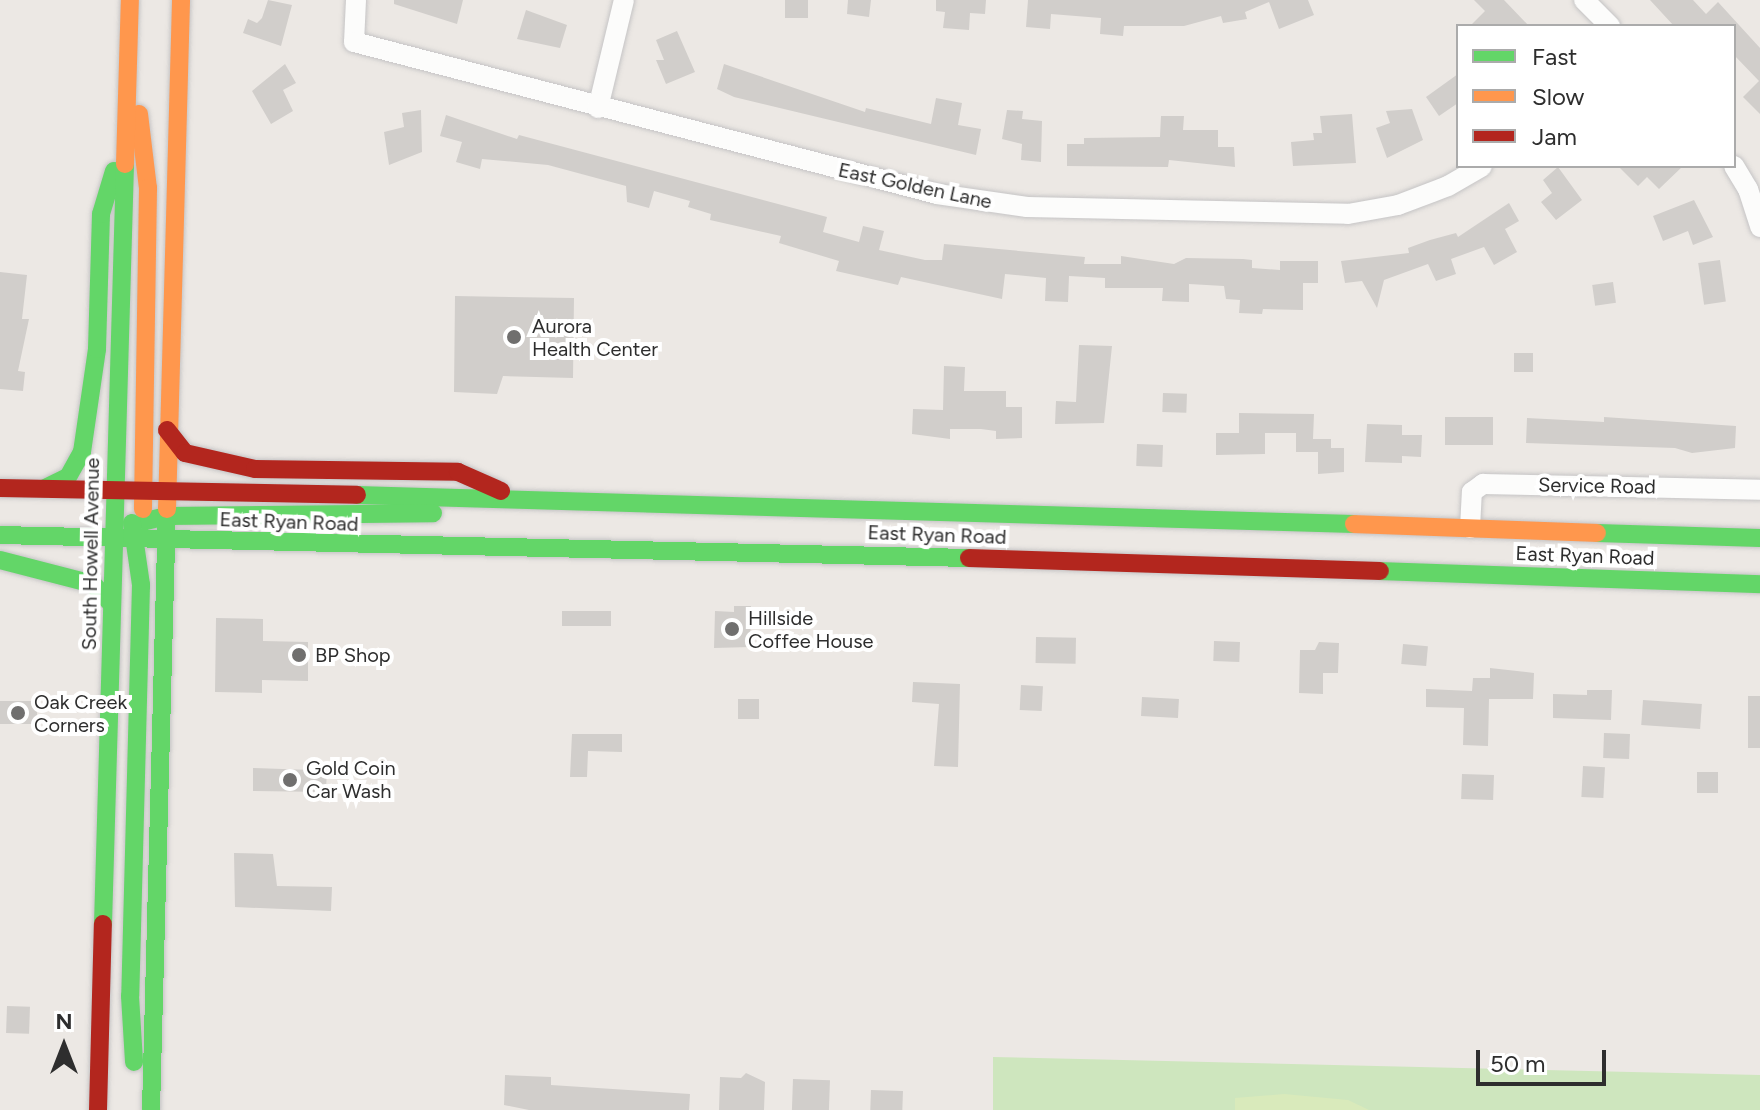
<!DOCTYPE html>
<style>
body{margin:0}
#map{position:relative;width:1760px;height:1110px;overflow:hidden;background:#ece8e4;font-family:Figtree,sans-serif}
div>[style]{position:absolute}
.green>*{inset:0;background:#cee6be}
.pitch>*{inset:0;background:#d9eabb}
.building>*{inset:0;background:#d1cecb;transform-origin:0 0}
.roads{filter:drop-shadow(0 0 2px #c5c4c5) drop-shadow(0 0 2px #c5c4c5)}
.street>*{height:20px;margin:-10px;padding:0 10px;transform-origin:10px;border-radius:10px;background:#fcfcfb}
.fast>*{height:18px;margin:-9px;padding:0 9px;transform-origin:9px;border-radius:9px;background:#63d668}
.slow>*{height:18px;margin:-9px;padding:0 9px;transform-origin:9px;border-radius:9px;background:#ff974d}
.jam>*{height:18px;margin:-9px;padding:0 9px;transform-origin:9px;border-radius:9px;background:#b3261e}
.dots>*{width:22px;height:22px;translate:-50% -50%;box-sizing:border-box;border:4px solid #fff;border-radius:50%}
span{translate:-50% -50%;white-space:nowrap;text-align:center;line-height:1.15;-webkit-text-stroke:8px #fff;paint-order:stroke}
.street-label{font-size:20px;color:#2e2e2e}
.poi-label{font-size:20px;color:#2e2e2e}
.left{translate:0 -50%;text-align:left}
.legend{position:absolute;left:1456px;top:24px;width:280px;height:144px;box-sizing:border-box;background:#fff;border:2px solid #ababab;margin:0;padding:10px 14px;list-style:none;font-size:24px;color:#2e2e2e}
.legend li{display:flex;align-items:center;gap:16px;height:40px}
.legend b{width:40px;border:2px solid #ababab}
.north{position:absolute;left:24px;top:1006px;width:80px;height:80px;-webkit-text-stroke:6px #fff;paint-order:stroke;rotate:0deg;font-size:22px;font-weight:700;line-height:32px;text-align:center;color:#2e2e2e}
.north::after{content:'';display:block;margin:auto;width:28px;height:36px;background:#2e2e2e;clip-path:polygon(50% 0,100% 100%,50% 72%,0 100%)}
.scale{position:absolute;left:1476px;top:1050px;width:130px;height:36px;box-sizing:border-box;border:4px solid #2e2e2e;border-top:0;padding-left:10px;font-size:24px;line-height:28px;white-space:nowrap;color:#2e2e2e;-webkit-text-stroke:6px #fff;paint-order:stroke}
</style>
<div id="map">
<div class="green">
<i style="clip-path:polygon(993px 1057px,1760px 1075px,1760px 1110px,993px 1110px)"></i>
</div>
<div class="pitch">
<i style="clip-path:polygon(1284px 1094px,1348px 1100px,1369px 1110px,1235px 1110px,1235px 1098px)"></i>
</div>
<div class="building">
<i style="clip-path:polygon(268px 0,292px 5px,281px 46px,243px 33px,248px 19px,257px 23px,262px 18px)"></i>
<i style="clip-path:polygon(394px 0,463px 0,457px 24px,394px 4px)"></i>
<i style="left:785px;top:0;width:23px;height:18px"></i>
<i style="clip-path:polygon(848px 0,871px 0,869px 17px,847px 14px)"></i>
<i style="clip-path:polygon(936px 0,986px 0,985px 14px,970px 13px,969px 30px,943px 28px,945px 12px,936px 11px)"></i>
<i style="clip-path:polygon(1028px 0,1308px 0,1314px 15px,1279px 29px,1269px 2px,1245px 12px,1247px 19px,1223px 23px,1221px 16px,1184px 26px,1124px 26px,1123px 36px,1100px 34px,1101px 18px,1051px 14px,1050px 29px,1026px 27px)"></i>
<i style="clip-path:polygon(1474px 0,1504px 0,1529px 26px,1470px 26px,1485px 11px)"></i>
<i style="clip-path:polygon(1650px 0,1693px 0,1706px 14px,1718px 2px,1760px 48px,1760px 114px,1743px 97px,1759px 81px,1734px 55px,1734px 26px,1674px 26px)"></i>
<i style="clip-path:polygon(526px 10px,567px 25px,560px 48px,517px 39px)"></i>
<i style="clip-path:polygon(677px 31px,695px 72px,666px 84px,656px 60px,664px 60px,656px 40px)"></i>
<i style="clip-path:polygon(285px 64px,296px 83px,283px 90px,293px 111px,271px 124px,252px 91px)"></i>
<i style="clip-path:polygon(724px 64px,865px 112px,866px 108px,931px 124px,936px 98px,962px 103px,958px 125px,981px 129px,976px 155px,734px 97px,717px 89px)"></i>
<i style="clip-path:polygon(1458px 74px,1458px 103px,1439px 116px,1426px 97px)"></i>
<i style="clip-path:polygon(1412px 109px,1423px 140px,1387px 158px,1376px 128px,1390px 123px,1386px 111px)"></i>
<i style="clip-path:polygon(421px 110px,422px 152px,389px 165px,384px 132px,404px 127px,402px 113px)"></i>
<i style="clip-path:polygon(1007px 110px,1023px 111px,1022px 119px,1042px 121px,1041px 162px,1021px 160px,1022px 144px,1002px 139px)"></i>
<i style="clip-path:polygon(1352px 114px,1356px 163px,1293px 166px,1291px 142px,1314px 140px,1313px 133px,1322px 133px,1320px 116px)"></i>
<i style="clip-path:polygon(446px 115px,517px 139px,519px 135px,827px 217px,823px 232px,859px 242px,863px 226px,884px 231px,879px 250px,925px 260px,942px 260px,944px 244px,1085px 257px,1084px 264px,1121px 264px,1121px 256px,1174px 264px,1186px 258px,1243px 259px,1252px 260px,1252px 268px,1280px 270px,1280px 261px,1318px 261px,1318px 283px,1303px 283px,1303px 310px,1263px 309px,1262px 314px,1239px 313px,1240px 300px,1226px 299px,1224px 286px,1189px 284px,1189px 302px,1162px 301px,1163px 288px,1105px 288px,1105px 278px,1069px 276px,1068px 302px,1045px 301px,1046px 278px,1005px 274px,1002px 299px,901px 277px,898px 285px,836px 271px,839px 261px,779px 243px,781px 236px,710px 220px,711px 214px,688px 207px,690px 201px,654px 191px,649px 208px,627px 202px,626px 186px,548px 165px,482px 159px,480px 169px,456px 162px,462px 142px,440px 136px)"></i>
<i style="clip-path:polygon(1161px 116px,1184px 116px,1183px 130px,1218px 130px,1218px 147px,1234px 147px,1235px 167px,1169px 160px,1168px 167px,1067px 166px,1067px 144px,1084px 144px,1084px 138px,1160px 137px)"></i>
<i style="clip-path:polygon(1618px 166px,1683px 166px,1659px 189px,1647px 177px,1638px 186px)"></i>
<i style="clip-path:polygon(1558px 167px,1582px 200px,1556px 220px,1541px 202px,1552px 193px,1543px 180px)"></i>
<i style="clip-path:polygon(1694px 200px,1713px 237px,1693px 245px,1688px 231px,1663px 241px,1653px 216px)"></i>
<i style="clip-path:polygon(1509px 203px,1519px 221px,1505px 229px,1517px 252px,1494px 265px,1484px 247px,1451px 259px,1456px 274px,1436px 281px,1428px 264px,1384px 280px,1377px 308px,1362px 281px,1345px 283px,1341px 261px,1409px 253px,1408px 248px,1430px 240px,1456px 233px,1458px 237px)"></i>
<i style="left:1720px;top:260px;width:42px;height:22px;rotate:82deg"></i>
<i style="clip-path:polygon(0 272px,27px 275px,22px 319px,29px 319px,18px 371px,25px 372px,23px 391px,0 389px)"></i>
<i style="left:1613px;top:282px;width:21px;height:21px;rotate:82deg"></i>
<i style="clip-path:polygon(455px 296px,574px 298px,573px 378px,503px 376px,497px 394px,454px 392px)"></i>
<i style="clip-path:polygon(1079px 345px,1112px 346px,1104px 423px,1055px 424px,1056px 401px,1076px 402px)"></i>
<i style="left:1533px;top:353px;width:19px;height:19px;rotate:90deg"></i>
<i style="clip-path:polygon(944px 366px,965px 367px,964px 391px,1006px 391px,1006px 407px,1022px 407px,1022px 438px,996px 439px,996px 431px,981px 429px,950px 429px,950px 439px,912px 434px,913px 409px,943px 410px)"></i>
<i style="left:1163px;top:393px;width:24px;height:19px;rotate:2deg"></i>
<i style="clip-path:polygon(1239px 413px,1314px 414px,1313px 439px,1331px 439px,1331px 448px,1344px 448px,1344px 472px,1318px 474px,1318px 452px,1296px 452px,1296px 433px,1265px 433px,1265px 454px,1216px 455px,1216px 433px,1239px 433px)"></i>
<i style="left:1445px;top:417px;width:48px;height:28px"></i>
<i style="clip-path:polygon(1604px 417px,1736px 426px,1735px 448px,1692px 453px,1675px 448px,1526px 443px,1527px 418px,1604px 422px)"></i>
<i style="clip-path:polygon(1367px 424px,1402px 425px,1402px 435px,1422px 435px,1421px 457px,1402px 456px,1402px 463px,1365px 462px)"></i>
<i style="left:1137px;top:444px;width:26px;height:22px;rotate:2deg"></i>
<i style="clip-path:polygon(734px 606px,751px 606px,750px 647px,714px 648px,715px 611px,734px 612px)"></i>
<i style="left:562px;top:611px;width:49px;height:15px"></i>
<i style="clip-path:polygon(216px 618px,263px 619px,263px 641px,308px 642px,308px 681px,262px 680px,262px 693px,215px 692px)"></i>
<i style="left:1036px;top:637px;width:40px;height:26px;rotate:1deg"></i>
<i style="left:1214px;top:641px;width:26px;height:20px;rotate:2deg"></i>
<i style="clip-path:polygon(1319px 642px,1339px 643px,1338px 673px,1323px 673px,1323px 694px,1299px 693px,1300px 650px,1315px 650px)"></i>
<i style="left:1403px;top:644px;width:25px;height:20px;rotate:5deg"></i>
<i style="clip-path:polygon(1490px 668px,1534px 673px,1533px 699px,1489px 699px,1488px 746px,1463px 745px,1464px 708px,1426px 707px,1426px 689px,1472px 691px,1473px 678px,1490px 678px)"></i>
<i style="clip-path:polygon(913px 682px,960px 684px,958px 767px,934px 766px,939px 704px,912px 702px)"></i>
<i style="left:1021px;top:685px;width:22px;height:25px;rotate:3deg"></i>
<i style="clip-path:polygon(1587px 690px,1612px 690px,1611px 720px,1553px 718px,1553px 694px,1587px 695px)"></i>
<i style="left:1748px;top:696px;width:12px;height:52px"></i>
<i style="left:1142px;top:697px;width:37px;height:19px;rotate:3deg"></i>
<i style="left:738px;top:699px;width:21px;height:20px"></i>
<i style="left:1643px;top:700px;width:59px;height:25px;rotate:4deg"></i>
<i style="left:0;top:701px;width:37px;height:23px"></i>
<i style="left:1604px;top:733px;width:26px;height:25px;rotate:2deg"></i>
<i style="clip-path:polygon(572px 734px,622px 734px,622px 752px,588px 751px,587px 777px,570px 777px)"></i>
<i style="clip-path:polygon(312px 765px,327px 765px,326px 792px,253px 791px,253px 768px,312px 770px)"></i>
<i style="left:1583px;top:766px;width:22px;height:31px;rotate:3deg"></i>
<i style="left:1697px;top:772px;width:21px;height:21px"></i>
<i style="left:1462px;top:774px;width:32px;height:25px;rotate:2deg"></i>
<i style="clip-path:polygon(234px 853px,273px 854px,277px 886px,332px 887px,331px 911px,235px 907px)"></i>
<i style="left:7px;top:1006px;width:23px;height:27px;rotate:2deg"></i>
<i style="clip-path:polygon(746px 1073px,765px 1082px,764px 1110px,719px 1110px,720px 1077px,741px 1078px)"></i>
<i style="clip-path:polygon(505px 1075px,551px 1077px,551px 1085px,690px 1094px,689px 1110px,529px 1110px,504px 1105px)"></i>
<i style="left:793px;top:1079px;width:37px;height:31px;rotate:2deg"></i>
<i style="left:871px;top:1090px;width:32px;height:20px;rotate:2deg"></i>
</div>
<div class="roads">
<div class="street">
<i style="left:356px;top:0;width:42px;rotate:92.7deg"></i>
<i style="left:354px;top:42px;width:602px;rotate:14.61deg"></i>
<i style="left:937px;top:194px;width:91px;rotate:8.2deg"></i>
<i style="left:1027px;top:207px;width:321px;rotate:1.2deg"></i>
<i style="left:1348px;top:214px;width:51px;rotate:-10.2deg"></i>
<i style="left:1398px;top:205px;width:53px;rotate:-20.8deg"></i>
<i style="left:1448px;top:186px;width:39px;rotate:-30deg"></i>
<i style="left:1584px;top:0;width:37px;rotate:45deg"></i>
<i style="left:598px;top:108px;width:111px;rotate:-76.5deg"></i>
<i style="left:1734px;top:166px;width:27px;rotate:59deg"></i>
<i style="left:1748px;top:189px;width:40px;rotate:72deg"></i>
<i style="left:1470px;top:528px;width:36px;rotate:-87deg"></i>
<i style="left:1472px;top:492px;width:14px;rotate:-36deg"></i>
<i style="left:1483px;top:484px;width:277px;rotate:1.2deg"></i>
</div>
<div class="fast">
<i style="left:45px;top:488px;width:25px;rotate:-26deg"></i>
<i style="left:68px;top:477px;width:29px;rotate:-61deg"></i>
<i style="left:82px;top:452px;width:104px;rotate:-81.7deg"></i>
<i style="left:97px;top:349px;width:135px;rotate:-88.3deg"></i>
<i style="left:101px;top:214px;width:45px;rotate:-73.2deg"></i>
<i style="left:357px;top:495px;width:997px;rotate:1.67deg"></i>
<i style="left:146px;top:521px;width:21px;rotate:-14deg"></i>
<i style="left:166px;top:516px;width:267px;rotate:-0.6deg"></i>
<i style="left:132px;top:523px;width:63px;rotate:81.7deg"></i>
<i style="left:141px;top:585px;width:411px;rotate:91.5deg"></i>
<i style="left:130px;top:996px;width:66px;rotate:86.5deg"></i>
<i style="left:1597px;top:533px;width:163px;rotate:1.8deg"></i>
<i style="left:0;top:535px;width:969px;rotate:1.36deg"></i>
<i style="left:0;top:560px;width:96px;rotate:14.5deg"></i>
<i style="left:93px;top:584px;width:26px;rotate:47deg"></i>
<i style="left:1380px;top:571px;width:380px;rotate:2deg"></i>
<i style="left:103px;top:924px;width:760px;rotate:-88.34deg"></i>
<i style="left:151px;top:1110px;width:601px;rotate:-88.48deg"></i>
</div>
<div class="slow">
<i style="left:139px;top:114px;width:75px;rotate:83.1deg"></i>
<i style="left:148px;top:188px;width:321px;rotate:90.9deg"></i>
<i style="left:125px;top:164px;width:164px;rotate:-88.3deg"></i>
<i style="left:167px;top:509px;width:509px;rotate:-88.42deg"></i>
<i style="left:1354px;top:524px;width:243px;rotate:2.1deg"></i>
</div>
<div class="jam">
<i style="left:167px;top:430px;width:29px;rotate:52deg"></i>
<i style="left:185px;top:453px;width:72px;rotate:12.9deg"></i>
<i style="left:255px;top:469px;width:203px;rotate:0.8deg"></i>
<i style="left:458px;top:472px;width:47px;rotate:23.8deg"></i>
<i style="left:0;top:488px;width:357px;rotate:1.1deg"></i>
<i style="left:969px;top:558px;width:411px;rotate:1.8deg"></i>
<i style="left:98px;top:1110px;width:186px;rotate:-88.5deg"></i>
</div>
</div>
<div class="dots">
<i style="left:514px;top:337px;background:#706f6e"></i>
<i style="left:732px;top:629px;background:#706f6e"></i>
<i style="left:299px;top:655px;background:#706f6e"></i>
<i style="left:18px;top:713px;background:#706f6e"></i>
<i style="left:290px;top:780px;background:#706f6e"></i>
</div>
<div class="street-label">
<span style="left:915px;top:186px;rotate:12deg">East Golden Lane</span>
<span style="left:1597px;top:486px;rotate:1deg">Service Road</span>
<span style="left:289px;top:522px;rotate:2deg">East Ryan Road</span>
<span style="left:937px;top:535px;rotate:2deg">East Ryan Road</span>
<span style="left:91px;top:554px;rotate:-89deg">South Howell Avenue</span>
<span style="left:1585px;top:556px;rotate:2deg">East Ryan Road</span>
</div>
<div class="poi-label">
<span class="left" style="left:532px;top:338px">Aurora<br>Health Center</span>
<span class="left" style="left:748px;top:630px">Hillside<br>Coffee House</span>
<span class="left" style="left:315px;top:655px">BP Shop</span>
<span class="left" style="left:34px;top:714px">Oak Creek<br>Corners</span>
<span class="left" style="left:306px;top:780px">Gold Coin<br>Car Wash</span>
</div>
<ul class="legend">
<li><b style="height:10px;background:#63d668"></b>Fast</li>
<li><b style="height:10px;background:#ff974d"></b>Slow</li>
<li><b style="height:10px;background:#b3261e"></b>Jam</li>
</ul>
<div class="north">N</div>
<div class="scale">50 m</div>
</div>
